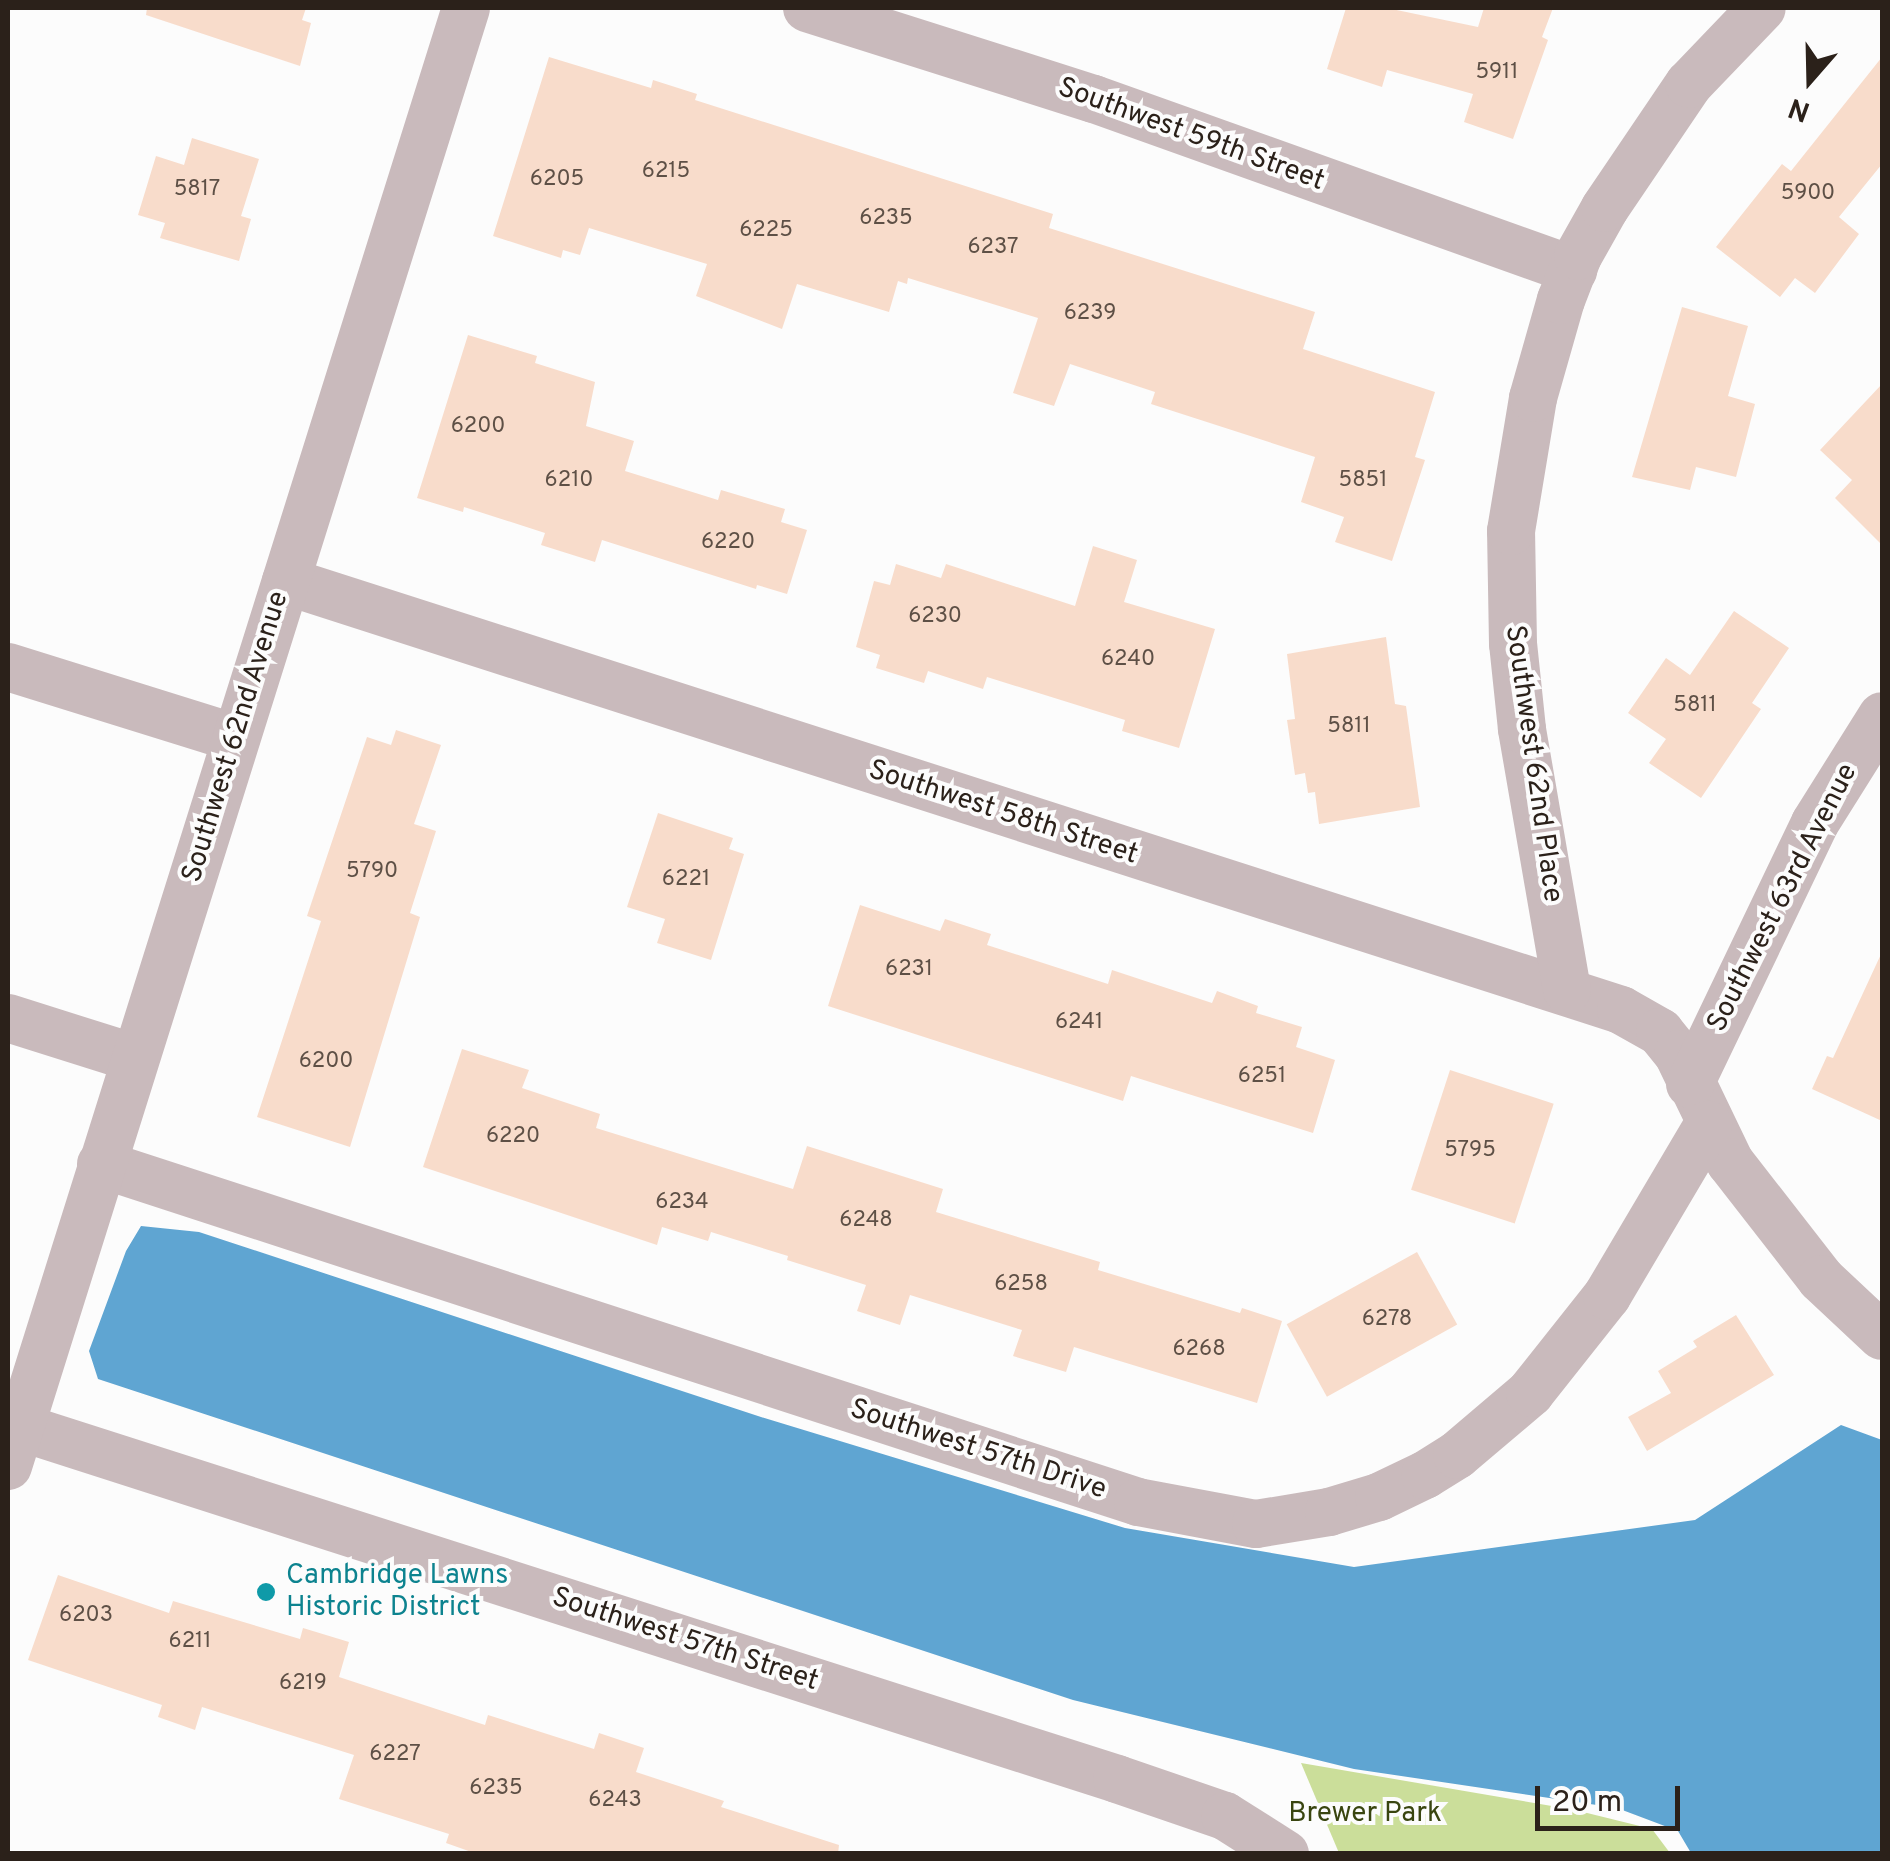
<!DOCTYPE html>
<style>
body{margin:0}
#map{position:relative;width:1890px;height:1861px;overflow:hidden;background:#fcfcfc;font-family:Overpass,sans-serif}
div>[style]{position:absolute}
.green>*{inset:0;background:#cbde9a}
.water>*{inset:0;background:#5fa5d2}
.building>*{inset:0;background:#f8dccb;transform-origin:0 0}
.minor>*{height:48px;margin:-24px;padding:0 24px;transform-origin:24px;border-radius:24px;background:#c9babc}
.dots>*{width:28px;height:28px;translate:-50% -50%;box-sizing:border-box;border:5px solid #fcfcfc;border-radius:50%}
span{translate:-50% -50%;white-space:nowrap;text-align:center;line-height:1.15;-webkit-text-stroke:8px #fcfcfc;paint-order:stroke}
.number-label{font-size:22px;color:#5e5046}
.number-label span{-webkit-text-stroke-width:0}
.street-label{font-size:28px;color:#2b211a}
.culture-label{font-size:28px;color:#0d838f}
.left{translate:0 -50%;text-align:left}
.park-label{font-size:28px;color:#394510}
.frame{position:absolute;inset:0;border:10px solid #2b211a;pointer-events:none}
.north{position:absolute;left:1760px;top:30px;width:100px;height:100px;-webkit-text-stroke:8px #fcfcfc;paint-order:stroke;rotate:200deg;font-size:28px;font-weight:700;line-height:40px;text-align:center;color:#2b211a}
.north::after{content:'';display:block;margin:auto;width:35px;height:45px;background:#2b211a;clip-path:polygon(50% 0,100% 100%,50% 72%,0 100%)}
.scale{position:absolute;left:1535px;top:1786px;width:145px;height:45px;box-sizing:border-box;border:5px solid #2b211a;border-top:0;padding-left:12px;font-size:30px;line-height:35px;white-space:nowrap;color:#2b211a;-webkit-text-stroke:8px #fcfcfc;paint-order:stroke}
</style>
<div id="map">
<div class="green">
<i style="clip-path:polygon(1301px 1763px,1575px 1810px,1652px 1829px,1670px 1853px,1339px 1853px)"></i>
</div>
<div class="water">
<i style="clip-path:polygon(141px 1226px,199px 1232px,761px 1417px,1125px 1528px,1354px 1567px,1695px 1520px,1841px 1425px,1882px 1440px,1882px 1853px,1691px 1853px,1678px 1831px,1617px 1808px,1354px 1769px,1073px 1700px,98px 1379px,89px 1351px,126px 1251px)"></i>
</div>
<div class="building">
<i style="clip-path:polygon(147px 8px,306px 8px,302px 20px,311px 23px,300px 66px,146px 15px)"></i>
<i style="clip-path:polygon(1346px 8px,1387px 8px,1478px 27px,1484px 8px,1553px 8px,1542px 37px,1548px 40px,1513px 139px,1464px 122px,1473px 94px,1387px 70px,1382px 87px,1327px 69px)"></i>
<i style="clip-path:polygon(549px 57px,651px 88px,653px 80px,697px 94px,695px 100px,1053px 214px,1049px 228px,1315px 312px,1303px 349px,1435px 392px,1415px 457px,1425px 460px,1392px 561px,1335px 542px,1344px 517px,1301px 502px,1315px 457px,1151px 404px,1155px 392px,1070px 364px,1054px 406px,1013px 393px,1038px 318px,908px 278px,907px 284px,898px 281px,889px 312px,797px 284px,782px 329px,696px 296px,707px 264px,589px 228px,580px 255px,563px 250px,561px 258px,493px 236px)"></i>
<i style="clip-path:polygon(1882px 57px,1882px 164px,1839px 217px,1859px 234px,1815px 293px,1795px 278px,1780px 297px,1716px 247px,1782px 164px,1791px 171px)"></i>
<i style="clip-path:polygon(192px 138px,259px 159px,241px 216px,251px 219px,239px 261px,160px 238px,165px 223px,138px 215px,156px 156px,184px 165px)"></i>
<i style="clip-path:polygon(1682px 307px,1748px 326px,1728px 396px,1755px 404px,1736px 477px,1696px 467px,1690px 490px,1632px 477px)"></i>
<i style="clip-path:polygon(468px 335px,537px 356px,535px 363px,595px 382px,586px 426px,634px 441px,625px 471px,718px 500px,721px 490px,785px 509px,781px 522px,807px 530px,787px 594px,757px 585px,756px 589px,602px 540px,595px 562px,541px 545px,545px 533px,464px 507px,463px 512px,417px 498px)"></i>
<i style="clip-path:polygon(1882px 384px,1882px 545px,1835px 498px,1852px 480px,1820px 450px)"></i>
<i style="clip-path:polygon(1093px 546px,1137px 560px,1124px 602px,1215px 629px,1179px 748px,1122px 731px,1125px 720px,987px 677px,983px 689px,928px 671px,924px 683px,876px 668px,880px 655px,856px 647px,874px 581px,890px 585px,896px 564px,941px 578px,946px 564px,1075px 606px)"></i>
<i style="clip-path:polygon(1734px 611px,1789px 648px,1752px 703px,1761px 709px,1701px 798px,1649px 763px,1666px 739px,1628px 713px,1666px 658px,1690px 675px)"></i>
<i style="clip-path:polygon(1386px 637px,1395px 704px,1406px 706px,1420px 807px,1319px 824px,1315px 792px,1308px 793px,1305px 773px,1295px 775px,1287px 720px,1295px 719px,1287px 654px)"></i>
<i style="clip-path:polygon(396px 730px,441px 745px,414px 824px,436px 831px,410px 913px,420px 917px,350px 1147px,257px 1117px,321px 921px,307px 916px,367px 737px,391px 745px)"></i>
<i style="clip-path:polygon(658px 813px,733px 838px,729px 849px,744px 854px,711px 960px,657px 943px,665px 919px,627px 907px)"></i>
<i style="clip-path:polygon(860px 905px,940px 931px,945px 919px,991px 934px,987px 945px,1108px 984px,1112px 970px,1212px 1003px,1217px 991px,1258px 1006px,1256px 1013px,1302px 1027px,1296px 1047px,1335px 1060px,1313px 1133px,1131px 1076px,1123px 1101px,828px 1006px)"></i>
<i style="clip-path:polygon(1882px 952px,1882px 1121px,1812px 1089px,1827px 1056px,1833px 1058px)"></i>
<i style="clip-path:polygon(462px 1049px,529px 1070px,522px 1088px,600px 1114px,596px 1128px,793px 1189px,807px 1146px,943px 1189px,936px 1212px,1100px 1262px,1098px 1270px,1240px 1313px,1242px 1308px,1282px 1321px,1257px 1403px,1074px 1347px,1066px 1372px,1013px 1356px,1022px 1330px,910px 1295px,900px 1325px,857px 1311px,866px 1285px,787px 1260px,788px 1256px,711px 1232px,708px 1241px,662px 1227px,657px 1245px,423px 1167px)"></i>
<i style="left:1450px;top:1070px;width:109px;height:126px;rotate:18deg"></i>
<i style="left:1417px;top:1252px;width:83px;height:149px;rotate:61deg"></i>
<i style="clip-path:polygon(1736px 1315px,1774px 1375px,1647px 1451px,1628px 1417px,1671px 1393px,1658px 1371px,1697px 1347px,1693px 1341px)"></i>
<i style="clip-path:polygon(58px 1575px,169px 1613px,173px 1601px,300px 1639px,303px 1628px,349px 1642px,339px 1677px,485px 1725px,488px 1715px,594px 1749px,599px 1733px,644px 1748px,636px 1772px,724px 1801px,721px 1807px,839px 1845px,838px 1854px,477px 1854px,446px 1843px,449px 1834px,339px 1799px,354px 1755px,202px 1707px,195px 1730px,158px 1717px,162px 1705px,28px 1660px)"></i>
</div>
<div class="minor">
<i style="left:807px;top:8px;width:301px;rotate:17.6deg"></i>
<i style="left:1094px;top:99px;width:509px;rotate:19.65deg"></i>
<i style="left:286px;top:581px;width:1402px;rotate:17.81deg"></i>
<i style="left:1621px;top:1010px;width:45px;rotate:29.4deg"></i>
<i style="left:1660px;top:1032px;width:28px;rotate:51deg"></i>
<i style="left:1678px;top:1054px;width:120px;rotate:64.3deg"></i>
<i style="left:1730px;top:1162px;width:148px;rotate:52.1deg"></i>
<i style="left:1821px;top:1279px;width:83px;rotate:43.1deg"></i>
<i style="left:8px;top:667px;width:239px;rotate:17.3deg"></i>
<i style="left:1567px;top:990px;width:265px;rotate:-99.8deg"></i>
<i style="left:1522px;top:729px;width:85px;rotate:-96deg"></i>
<i style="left:1513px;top:644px;width:113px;rotate:-91deg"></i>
<i style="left:1511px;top:531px;width:135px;rotate:-80.6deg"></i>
<i style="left:1533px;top:398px;width:102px;rotate:-74.1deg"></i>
<i style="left:1561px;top:300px;width:47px;rotate:-68.9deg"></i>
<i style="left:1578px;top:256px;width:55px;rotate:-60.6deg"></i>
<i style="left:1605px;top:208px;width:150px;rotate:-55.9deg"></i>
<i style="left:1689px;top:84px;width:105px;rotate:-46.2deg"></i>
<i style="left:8px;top:1018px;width:133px;rotate:17.5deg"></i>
<i style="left:1690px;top:1084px;width:289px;rotate:-64.4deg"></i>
<i style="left:1815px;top:823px;width:126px;rotate:-57.9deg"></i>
<i style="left:101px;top:1164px;width:1091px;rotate:18.05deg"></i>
<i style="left:1138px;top:1502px;width:120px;rotate:10.6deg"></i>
<i style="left:1256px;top:1524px;width:74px;rotate:-9.3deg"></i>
<i style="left:1329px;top:1512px;width:52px;rotate:-16.7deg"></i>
<i style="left:1379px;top:1497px;width:51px;rotate:-25.6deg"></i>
<i style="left:1425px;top:1475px;width:38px;rotate:-32deg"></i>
<i style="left:1457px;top:1455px;width:96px;rotate:-40.3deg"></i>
<i style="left:1530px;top:1393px;width:124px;rotate:-51.6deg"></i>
<i style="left:1607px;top:1296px;width:199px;rotate:-59.4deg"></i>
<i style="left:20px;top:1427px;width:1152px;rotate:17.79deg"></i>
<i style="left:1117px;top:1779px;width:114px;rotate:18.9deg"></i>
<i style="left:1225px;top:1816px;width:71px;rotate:32.3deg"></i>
<i style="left:8px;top:1466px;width:1528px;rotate:-72.56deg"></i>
</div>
<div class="dots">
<i style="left:266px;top:1592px;background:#0f9aa8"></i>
</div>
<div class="number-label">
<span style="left:1497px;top:73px">5911</span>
<span style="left:666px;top:172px">6215</span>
<span style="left:557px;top:180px">6205</span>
<span style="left:197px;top:190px">5817</span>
<span style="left:1808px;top:194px">5900</span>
<span style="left:886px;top:219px">6235</span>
<span style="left:766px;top:231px">6225</span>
<span style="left:993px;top:248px">6237</span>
<span style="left:1090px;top:314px">6239</span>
<span style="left:478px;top:427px">6200</span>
<span style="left:569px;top:481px">6210</span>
<span style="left:1363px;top:481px">5851</span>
<span style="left:728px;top:543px">6220</span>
<span style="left:935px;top:617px">6230</span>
<span style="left:1128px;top:660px">6240</span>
<span style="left:1695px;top:706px">5811</span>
<span style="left:1349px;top:727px">5811</span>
<span style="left:372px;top:872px">5790</span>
<span style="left:686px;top:880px">6221</span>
<span style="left:909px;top:970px">6231</span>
<span style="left:1079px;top:1023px">6241</span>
<span style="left:326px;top:1062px">6200</span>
<span style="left:1262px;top:1077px">6251</span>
<span style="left:513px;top:1137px">6220</span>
<span style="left:1470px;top:1151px">5795</span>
<span style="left:682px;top:1203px">6234</span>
<span style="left:866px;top:1221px">6248</span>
<span style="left:1021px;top:1285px">6258</span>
<span style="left:1387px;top:1320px">6278</span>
<span style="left:1199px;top:1350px">6268</span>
<span style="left:86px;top:1616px">6203</span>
<span style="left:190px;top:1642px">6211</span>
<span style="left:303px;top:1684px">6219</span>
<span style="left:395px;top:1755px">6227</span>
<span style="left:496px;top:1789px">6235</span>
<span style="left:615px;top:1801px">6243</span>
</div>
<div class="street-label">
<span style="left:1191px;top:135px;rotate:20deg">Southwest 59th Street</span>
<span style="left:236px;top:737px;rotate:-73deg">Southwest 62nd Avenue</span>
<span style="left:1533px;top:764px;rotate:82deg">Southwest 62nd Place</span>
<span style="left:1003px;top:813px;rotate:18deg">Southwest 58th Street</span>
<span style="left:1783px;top:898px;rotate:-63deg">Southwest 63rd Avenue</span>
<span style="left:978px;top:1450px;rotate:18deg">Southwest 57th Drive</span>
<span style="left:685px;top:1640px;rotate:18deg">Southwest 57th Street</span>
</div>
<div class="culture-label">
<span class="left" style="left:286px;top:1592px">Cambridge Lawns<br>Historic District</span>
</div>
<div class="park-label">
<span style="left:1365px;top:1814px">Brewer Park</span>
</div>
<div class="frame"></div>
<div class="north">N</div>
<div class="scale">20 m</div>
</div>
